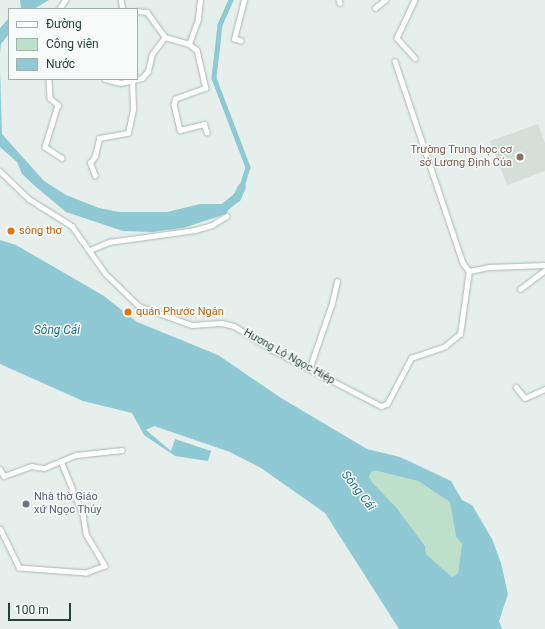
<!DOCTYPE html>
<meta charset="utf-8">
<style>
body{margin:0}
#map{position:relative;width:545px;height:629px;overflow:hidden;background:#e6efeb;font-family:Roboto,sans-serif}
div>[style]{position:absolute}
.built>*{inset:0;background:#d4dfda}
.green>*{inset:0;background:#bfe0c8}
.water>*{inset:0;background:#8ec9d4}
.canal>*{height:4.5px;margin:-2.25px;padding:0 2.25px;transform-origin:2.25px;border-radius:2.25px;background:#8ec9d4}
.river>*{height:8px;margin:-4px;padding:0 4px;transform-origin:4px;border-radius:4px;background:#8ec9d4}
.roads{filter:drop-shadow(0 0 1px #a8b8b2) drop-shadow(0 0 1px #a8b8b2)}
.minor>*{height:4.5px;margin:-2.25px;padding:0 2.25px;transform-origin:2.25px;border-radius:2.25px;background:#fff}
.dots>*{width:11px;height:11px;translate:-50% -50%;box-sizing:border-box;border:2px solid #f7fbf9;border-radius:50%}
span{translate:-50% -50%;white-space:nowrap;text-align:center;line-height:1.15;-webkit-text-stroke:3px #f7fbf9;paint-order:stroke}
.education-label{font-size:11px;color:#785e54}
.right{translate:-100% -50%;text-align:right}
.food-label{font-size:11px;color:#c56008}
.left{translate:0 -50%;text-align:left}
.street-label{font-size:11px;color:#24423a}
.worship-label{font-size:11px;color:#5b616d}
.water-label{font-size:12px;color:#1c6f80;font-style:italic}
.legend{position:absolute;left:8px;top:8px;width:130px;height:72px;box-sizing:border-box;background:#f7fbf9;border:1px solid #a3b1ad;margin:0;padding:5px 7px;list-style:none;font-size:12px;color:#24423a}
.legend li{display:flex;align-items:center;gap:8px;height:20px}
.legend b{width:20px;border:1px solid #a3b1ad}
.scale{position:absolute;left:8px;top:603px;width:63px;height:18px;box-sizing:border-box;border:2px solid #24423a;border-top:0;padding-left:5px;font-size:12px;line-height:14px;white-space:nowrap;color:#24423a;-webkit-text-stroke:3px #f7fbf9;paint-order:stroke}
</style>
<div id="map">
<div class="built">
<i style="clip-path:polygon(538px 124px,545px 143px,545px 171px,507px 185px,490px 141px)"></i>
</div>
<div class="green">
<i style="clip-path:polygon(377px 471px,418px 481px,450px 502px,456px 537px,462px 544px,458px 573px,452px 577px,426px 554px,425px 546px,396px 507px,372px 482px,369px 477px,371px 472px)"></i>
</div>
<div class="water">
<i style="clip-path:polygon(20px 0,49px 0,34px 9px,21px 9px)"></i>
<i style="clip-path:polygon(9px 18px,9px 34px,1px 44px,0 53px,0 28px)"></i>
<i style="clip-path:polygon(0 69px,2px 134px,44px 181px,66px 195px,99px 208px,119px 212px,167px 212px,200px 204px,222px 204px,242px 187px,226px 214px,183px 228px,152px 232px,123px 231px,66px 212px,35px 186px,22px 174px,17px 162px,0 147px)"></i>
<i style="clip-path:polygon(evenodd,0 240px,16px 245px,104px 296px,137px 322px,218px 355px,281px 398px,367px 449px,400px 457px,451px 481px,462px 500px,472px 505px,492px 539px,501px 563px,508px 594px,499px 621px,502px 629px,399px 629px,325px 513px,261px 468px,230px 452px,154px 426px,146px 430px,171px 451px,175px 439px,211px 451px,208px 461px,175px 456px,144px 435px,132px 413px,83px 401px,0 364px,0 240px,377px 471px,418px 481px,450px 502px,456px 537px,462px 544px,458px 573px,452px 577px,426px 554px,425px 546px,396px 507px,372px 482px,369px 477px,371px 472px,377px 471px)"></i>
</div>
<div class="canal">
<i style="left:231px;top:0;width:27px;rotate:114deg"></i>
<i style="left:220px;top:25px;width:53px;rotate:96.5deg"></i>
<i style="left:214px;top:78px;width:95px;rotate:69.1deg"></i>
<i style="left:248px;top:167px;width:21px;rotate:107deg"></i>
</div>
<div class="river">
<i style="left:225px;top:207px;width:15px;rotate:-37deg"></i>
<i style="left:237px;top:198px;width:12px;rotate:-66deg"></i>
</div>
<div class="roads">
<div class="minor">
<i style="left:121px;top:0;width:9px;rotate:77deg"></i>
<i style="left:339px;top:0;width:3px;rotate:72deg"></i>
<i style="left:415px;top:0;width:42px;rotate:115.3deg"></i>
<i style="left:397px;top:38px;width:27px;rotate:48deg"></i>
<i style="left:375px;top:8px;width:13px;rotate:-39deg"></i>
<i style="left:59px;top:9px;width:11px;rotate:-56deg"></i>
<i style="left:137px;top:11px;width:10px;rotate:6deg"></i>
<i style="left:147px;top:12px;width:31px;rotate:54deg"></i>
<i style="left:165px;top:37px;width:25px;rotate:16deg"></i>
<i style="left:189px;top:44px;width:10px;rotate:37deg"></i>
<i style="left:197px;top:50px;width:39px;rotate:77deg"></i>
<i style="left:206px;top:88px;width:32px;rotate:160deg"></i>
<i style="left:176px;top:99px;width:5px;rotate:112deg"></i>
<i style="left:174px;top:104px;width:27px;rotate:77deg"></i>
<i style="left:180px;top:130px;width:25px;rotate:-14deg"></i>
<i style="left:204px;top:124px;width:9px;rotate:69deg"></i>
<i style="left:241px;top:41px;width:7px;rotate:-164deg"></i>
<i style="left:234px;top:39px;width:40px;rotate:-75.6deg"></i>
<i style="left:189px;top:44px;width:27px;rotate:-70deg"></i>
<i style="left:198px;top:19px;width:19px;rotate:-84deg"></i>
<i style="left:395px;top:61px;width:213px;rotate:71.4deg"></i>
<i style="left:463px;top:263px;width:10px;rotate:53deg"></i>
<i style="left:49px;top:79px;width:19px;rotate:87deg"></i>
<i style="left:50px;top:98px;width:11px;rotate:41deg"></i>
<i style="left:58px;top:105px;width:44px;rotate:107.2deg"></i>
<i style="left:45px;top:147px;width:20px;rotate:33deg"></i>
<i style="left:105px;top:79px;width:16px;rotate:14deg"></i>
<i style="left:121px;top:83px;width:22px;rotate:-13deg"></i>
<i style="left:142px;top:78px;width:9px;rotate:-49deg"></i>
<i style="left:148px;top:71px;width:17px;rotate:-77deg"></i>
<i style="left:152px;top:54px;width:21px;rotate:-53deg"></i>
<i style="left:0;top:171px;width:40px;rotate:44deg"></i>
<i style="left:29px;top:199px;width:51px;rotate:32.1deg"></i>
<i style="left:72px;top:226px;width:57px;rotate:54.9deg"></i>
<i style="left:105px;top:273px;width:47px;rotate:44.1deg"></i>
<i style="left:139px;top:306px;width:56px;rotate:19.7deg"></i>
<i style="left:192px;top:325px;width:30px;rotate:-4deg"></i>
<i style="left:222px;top:323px;width:12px;rotate:14deg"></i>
<i style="left:234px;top:326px;width:46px;rotate:31.6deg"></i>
<i style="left:273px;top:350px;width:122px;rotate:27.4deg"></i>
<i style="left:381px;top:406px;width:6px;rotate:-18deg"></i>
<i style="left:387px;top:404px;width:52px;rotate:-62.4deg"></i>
<i style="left:411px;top:358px;width:36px;rotate:-19deg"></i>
<i style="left:445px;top:346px;width:19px;rotate:-39deg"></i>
<i style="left:460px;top:334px;width:64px;rotate:-81.9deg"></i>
<i style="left:469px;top:271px;width:21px;rotate:-11deg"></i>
<i style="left:490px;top:267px;width:55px;rotate:-2.1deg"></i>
<i style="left:95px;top:176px;width:14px;rotate:-111deg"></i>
<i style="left:90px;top:163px;width:9px;rotate:-54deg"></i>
<i style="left:95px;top:156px;width:18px;rotate:-77deg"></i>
<i style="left:99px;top:138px;width:29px;rotate:-10deg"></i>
<i style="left:128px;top:133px;width:25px;rotate:-78deg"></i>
<i style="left:133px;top:109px;width:28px;rotate:-92deg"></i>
<i style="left:90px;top:250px;width:21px;rotate:-23deg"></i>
<i style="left:109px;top:242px;width:87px;rotate:-7.9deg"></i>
<i style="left:195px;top:230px;width:18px;rotate:-16deg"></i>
<i style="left:212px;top:225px;width:17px;rotate:-31deg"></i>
<i style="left:520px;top:289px;width:31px;rotate:-37deg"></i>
<i style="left:310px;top:367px;width:68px;rotate:-71deg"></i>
<i style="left:332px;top:303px;width:22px;rotate:-77deg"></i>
<i style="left:516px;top:387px;width:14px;rotate:51deg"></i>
<i style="left:525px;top:398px;width:22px;rotate:-24deg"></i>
<i style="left:61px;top:461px;width:16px;rotate:-22deg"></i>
<i style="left:76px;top:455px;width:46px;rotate:-6.2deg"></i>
<i style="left:0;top:469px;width:8px;rotate:60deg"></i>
<i style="left:4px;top:476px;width:29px;rotate:-20deg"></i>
<i style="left:31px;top:466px;width:13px;rotate:9deg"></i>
<i style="left:44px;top:468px;width:18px;rotate:-22deg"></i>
<i style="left:61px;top:461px;width:57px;rotate:67.5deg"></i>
<i style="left:83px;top:514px;width:20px;rotate:81deg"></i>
<i style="left:86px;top:534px;width:37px;rotate:59deg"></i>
<i style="left:105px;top:566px;width:20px;rotate:160deg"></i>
<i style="left:86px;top:573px;width:67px;rotate:-175.7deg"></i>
<i style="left:19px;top:568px;width:43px;rotate:-116deg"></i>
</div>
</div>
<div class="dots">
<i style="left:520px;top:157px;background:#8d6e63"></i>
<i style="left:11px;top:231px;background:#e8710a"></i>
<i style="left:128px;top:312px;background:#e8710a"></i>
<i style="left:26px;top:504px;background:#6b7280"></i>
</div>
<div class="education-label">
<span class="right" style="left:512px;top:157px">Trường Trung học cơ<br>sở Lương Định Của</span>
</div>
<div class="food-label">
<span class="left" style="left:19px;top:231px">sông thơ</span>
<span class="left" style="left:136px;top:312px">quán Phước Ngân</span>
</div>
<div class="street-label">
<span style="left:289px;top:357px;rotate:29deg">Hương Lộ Ngọc Hiệp</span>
</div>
<div class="worship-label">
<span class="left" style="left:34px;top:504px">Nhà thờ Giáo<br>xứ Ngọc Thủy</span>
</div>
<div class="water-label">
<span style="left:57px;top:331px">Sông Cái</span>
<span style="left:358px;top:491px;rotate:52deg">Sông Cái</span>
</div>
<ul class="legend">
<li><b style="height:5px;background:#fff"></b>Đường</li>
<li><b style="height:11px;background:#bfe0c8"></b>Công viên</li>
<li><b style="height:11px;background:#8ec9d4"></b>Nước</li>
</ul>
<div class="scale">100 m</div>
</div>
